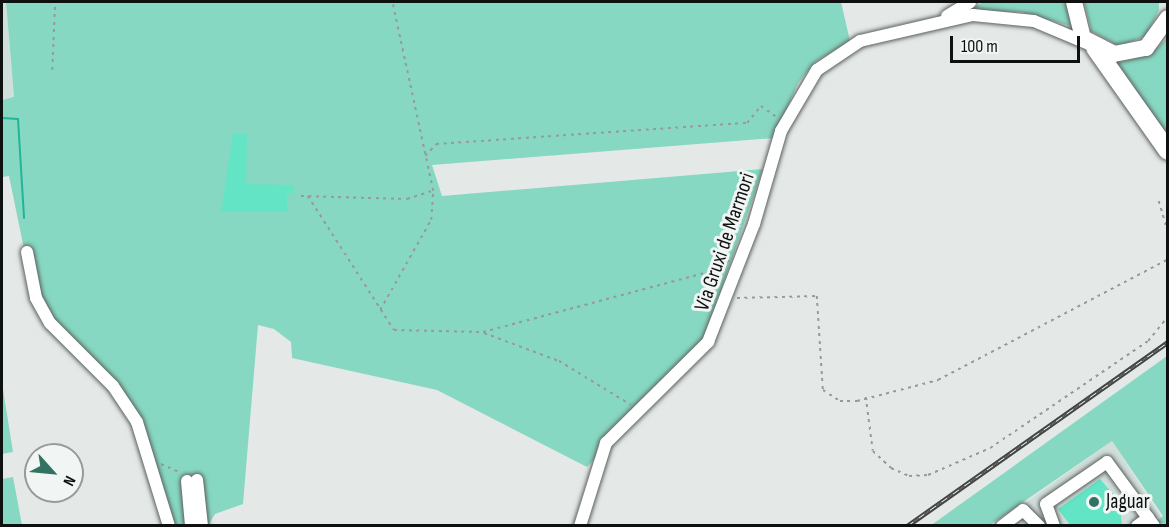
<!DOCTYPE html>
<style>
body{margin:0}
#map{position:relative;width:1169px;height:527px;overflow:hidden;background:#e4e9e7;font-family:"Sofia Sans Condensed",sans-serif}
div>[style]{position:absolute}
.built>*{inset:0;background:#d1dfdb}
.green>*{inset:0;background:#87d8c2}
.stream>*{height:2px;margin:-1px;padding:0 1px;transform-origin:1px;border-radius:1px;background:#22b497}
.building>*{inset:0;background:#62e4c5}
.path>*{height:1.5px;margin-top:-0.75px;transform-origin:0;background:repeating-linear-gradient(90deg,#969a98 0 3px,transparent 0 7.5px)}
.roads{filter:drop-shadow(0 0 2px #5c605f) drop-shadow(0 0 2px #5c605f)}
.minor>*{height:12px;margin:-6px;padding:0 6px;transform-origin:6px;border-radius:6px;background:#fff}
.major>*{height:16px;margin:-8px;padding:0 8px;transform-origin:8px;border-radius:8px;background:#fff}
.highway>*{height:18px;margin:-9px;padding:0 9px;transform-origin:9px;border-radius:9px;background:#fff}
.rail>*{height:4.5px;margin-top:-2.25px;transform-origin:0;background:repeating-linear-gradient(90deg,#f1f6f4 0 7px,#424443 0 14px);box-sizing:border-box;border-block:2px solid #424443}
.dots>*{width:16px;height:16px;translate:-50% -50%;box-sizing:border-box;border:3px solid #f1f6f4;border-radius:50%}
span{translate:-50% -50%;white-space:nowrap;text-align:center;line-height:1.15;-webkit-text-stroke:6px #f1f6f4;paint-order:stroke}
.street-label{font-size:21px;color:#0f1110}
.poi-label{font-size:21px;color:#0f1110}
.left{translate:0 -50%;text-align:left}
.frame{position:absolute;inset:0;border:3px solid #0f1110;pointer-events:none}
.north{position:absolute;left:24px;top:443px;width:60px;height:60px;box-sizing:border-box;background:#f1f6f4;border:2px solid #979a99;border-radius:50%;rotate:117deg;font-size:16px;font-weight:700;line-height:24px;text-align:center;color:#0f1110}
.north::after{content:'';display:block;margin:auto;width:21px;height:27px;background:#317262;clip-path:polygon(50% 0,100% 100%,50% 72%,0 100%)}
.scale{position:absolute;left:950px;top:36px;width:130px;height:27px;box-sizing:border-box;border:3px solid #0f1110;border-top:0;padding-left:8px;font-size:18px;line-height:21px;white-space:nowrap;color:#0f1110;-webkit-text-stroke:4px #f1f6f4;paint-order:stroke}
</style>
<div id="map">
<div class="built">
<i style="clip-path:polygon(2px 2px,6px 2px,14px 98px,2px 100px)"></i>
<i style="clip-path:polygon(1112px 441px,1167px 526px,990px 526px,1026px 502px)"></i>
</div>
<div class="green">
<i style="clip-path:polygon(6px 2px,841px 2px,850px 41px,815px 62px,798px 83px,774px 138px,432px 165px,442px 196px,763px 169px,703px 342px,587px 467px,437px 390px,292px 358px,291px 342px,274px 329px,258px 325px,243px 504px,215px 514px,208px 525px,202px 477px,191px 475px,182px 481px,185px 525px,172px 525px,138px 418px,43px 306px,24px 249px,9px 176px,2px 177px,2px 100px,14px 97px)"></i>
<i style="clip-path:polygon(983px 2px,1068px 2px,1071px 26px,1021px 12px,971px 10px)"></i>
<i style="clip-path:polygon(1084px 2px,1159px 2px,1159px 10px,1146px 36px,1119px 46px,1091px 31px)"></i>
<i style="clip-path:polygon(1167px 38px,1168px 43px,1167px 137px,1117px 63px,1152px 53px)"></i>
<i style="clip-path:polygon(1167px 356px,1167px 525px,1157px 521px,1163px 516px,1112px 441px,990px 525px,930px 526px)"></i>
<i style="clip-path:polygon(2px 383px,13px 452px,2px 454px)"></i>
<i style="clip-path:polygon(13px 477px,22px 525px,2px 525px,2px 479px)"></i>
</div>
<div class="stream">
<i style="left:2px;top:118px;width:16px;rotate:4deg"></i>
<i style="left:18px;top:119px;width:99px;rotate:86.5deg"></i>
</div>
<div class="building">
<i style="clip-path:polygon(233px 134px,247px 134px,246px 184px,294px 185px,293px 193px,287px 193px,287px 212px,221px 212px)"></i>
<i style="clip-path:polygon(1100px 479px,1119px 501px,1122px 524px,1070px 525px,1058px 509px)"></i>
</div>
<div class="path">
<i style="left:2px;top:55px;width:18px;rotate:90deg"></i>
<i style="left:52px;top:70px;width:68px;rotate:-87.5deg"></i>
<i style="left:425px;top:156px;width:16px;rotate:-47deg"></i>
<i style="left:436px;top:144px;width:312px;rotate:-3.9deg"></i>
<i style="left:747px;top:123px;width:22px;rotate:-51deg"></i>
<i style="left:761px;top:106px;width:19px;rotate:35deg"></i>
<i style="left:301px;top:196px;width:106px;rotate:1.6deg"></i>
<i style="left:407px;top:199px;width:26px;rotate:-18deg"></i>
<i style="left:308px;top:196px;width:159px;rotate:57.3deg"></i>
<i style="left:394px;top:330px;width:89px;rotate:1.3deg"></i>
<i style="left:483px;top:332px;width:233px;rotate:-14.9deg"></i>
<i style="left:708px;top:272px;width:24px;rotate:-28deg"></i>
<i style="left:1159px;top:201px;width:32px;rotate:74deg"></i>
<i style="left:737px;top:298px;width:80px;rotate:-1.4deg"></i>
<i style="left:817px;top:296px;width:94px;rotate:86.3deg"></i>
<i style="left:823px;top:390px;width:20px;rotate:33deg"></i>
<i style="left:840px;top:401px;width:17px"></i>
<i style="left:857px;top:401px;width:84px;rotate:-14.5deg"></i>
<i style="left:938px;top:380px;width:260px;rotate:-27.7deg"></i>
<i style="left:380px;top:310px;width:103px;rotate:-60.5deg"></i>
<i style="left:431px;top:220px;width:29px;rotate:-86deg"></i>
<i style="left:433px;top:191px;width:193px;rotate:-102.2deg"></i>
<i style="left:484px;top:333px;width:80px;rotate:20.5deg"></i>
<i style="left:559px;top:361px;width:84px;rotate:31.4deg"></i>
<i style="left:866px;top:397px;width:54px;rotate:82.6deg"></i>
<i style="left:873px;top:451px;width:25px;rotate:43deg"></i>
<i style="left:891px;top:468px;width:20px;rotate:24deg"></i>
<i style="left:909px;top:476px;width:19px;rotate:-3deg"></i>
<i style="left:928px;top:475px;width:68px;rotate:-23.5deg"></i>
<i style="left:990px;top:448px;width:191px;rotate:-34.1deg"></i>
<i style="left:1148px;top:341px;width:32px;rotate:-51deg"></i>
<i style="left:161px;top:464px;width:22px;rotate:24deg"></i>
</div>
<div class="roads">
<div class="minor">
<i style="left:947px;top:16px;width:27px;rotate:-31deg"></i>
<i style="left:27px;top:252px;width:47px;rotate:78.9deg"></i>
<i style="left:36px;top:298px;width:29px;rotate:61deg"></i>
<i style="left:50px;top:323px;width:89px;rotate:45deg"></i>
<i style="left:113px;top:386px;width:43px;rotate:56.3deg"></i>
<i style="left:137px;top:422px;width:109px;rotate:72.9deg"></i>
<i style="left:197px;top:480px;width:46px;rotate:83.8deg"></i>
<i style="left:187px;top:481px;width:45px;rotate:84.9deg"></i>
<i style="left:580px;top:526px;width:87px;rotate:-72.6deg"></i>
<i style="left:606px;top:443px;width:144px;rotate:-44.7deg"></i>
<i style="left:708px;top:342px;width:127px;rotate:-68.7deg"></i>
<i style="left:754px;top:224px;width:97px;rotate:-73.8deg"></i>
<i style="left:781px;top:131px;width:71px;rotate:-59.5deg"></i>
<i style="left:817px;top:70px;width:52px;rotate:-34deg"></i>
<i style="left:860px;top:41px;width:116px;rotate:-13deg"></i>
<i style="left:973px;top:15px;width:61px;rotate:5.6deg"></i>
<i style="left:1034px;top:21px;width:60px;rotate:22.7deg"></i>
<i style="left:1002px;top:526px;width:26px;rotate:-37deg"></i>
<i style="left:1023px;top:510px;width:23px;rotate:45deg"></i>
<i style="left:1054px;top:526px;width:23px;rotate:-110deg"></i>
<i style="left:1046px;top:504px;width:74px;rotate:-34.5deg"></i>
<i style="left:1107px;top:462px;width:79px;rotate:53.7deg"></i>
<i style="left:1137px;top:526px;width:14px;rotate:-36deg"></i>
</div>
<div class="major">
<i style="left:1074px;top:2px;width:37px;rotate:76deg"></i>
<i style="left:1083px;top:38px;width:35px;rotate:27deg"></i>
<i style="left:1114px;top:54px;width:33px;rotate:-11deg"></i>
<i style="left:1146px;top:48px;width:37px;rotate:-54deg"></i>
</div>
<div class="highway">
<i style="left:1095px;top:48px;width:126px;rotate:54.7deg"></i>
</div>
</div>
<div class="rail">
<i style="left:907px;top:526px;width:319px;rotate:-35.2deg"></i>
</div>
<div class="dots">
<i style="left:1094px;top:502px;background:#317262"></i>
</div>
<div class="street-label">
<span style="left:725px;top:242px;rotate:-71deg">Via Gruxi de Marmori</span>
</div>
<div class="poi-label">
<span class="left" style="left:1106px;top:502px">Jaguar</span>
</div>
<div class="frame"></div>
<div class="north">N</div>
<div class="scale">100 m</div>
</div>
